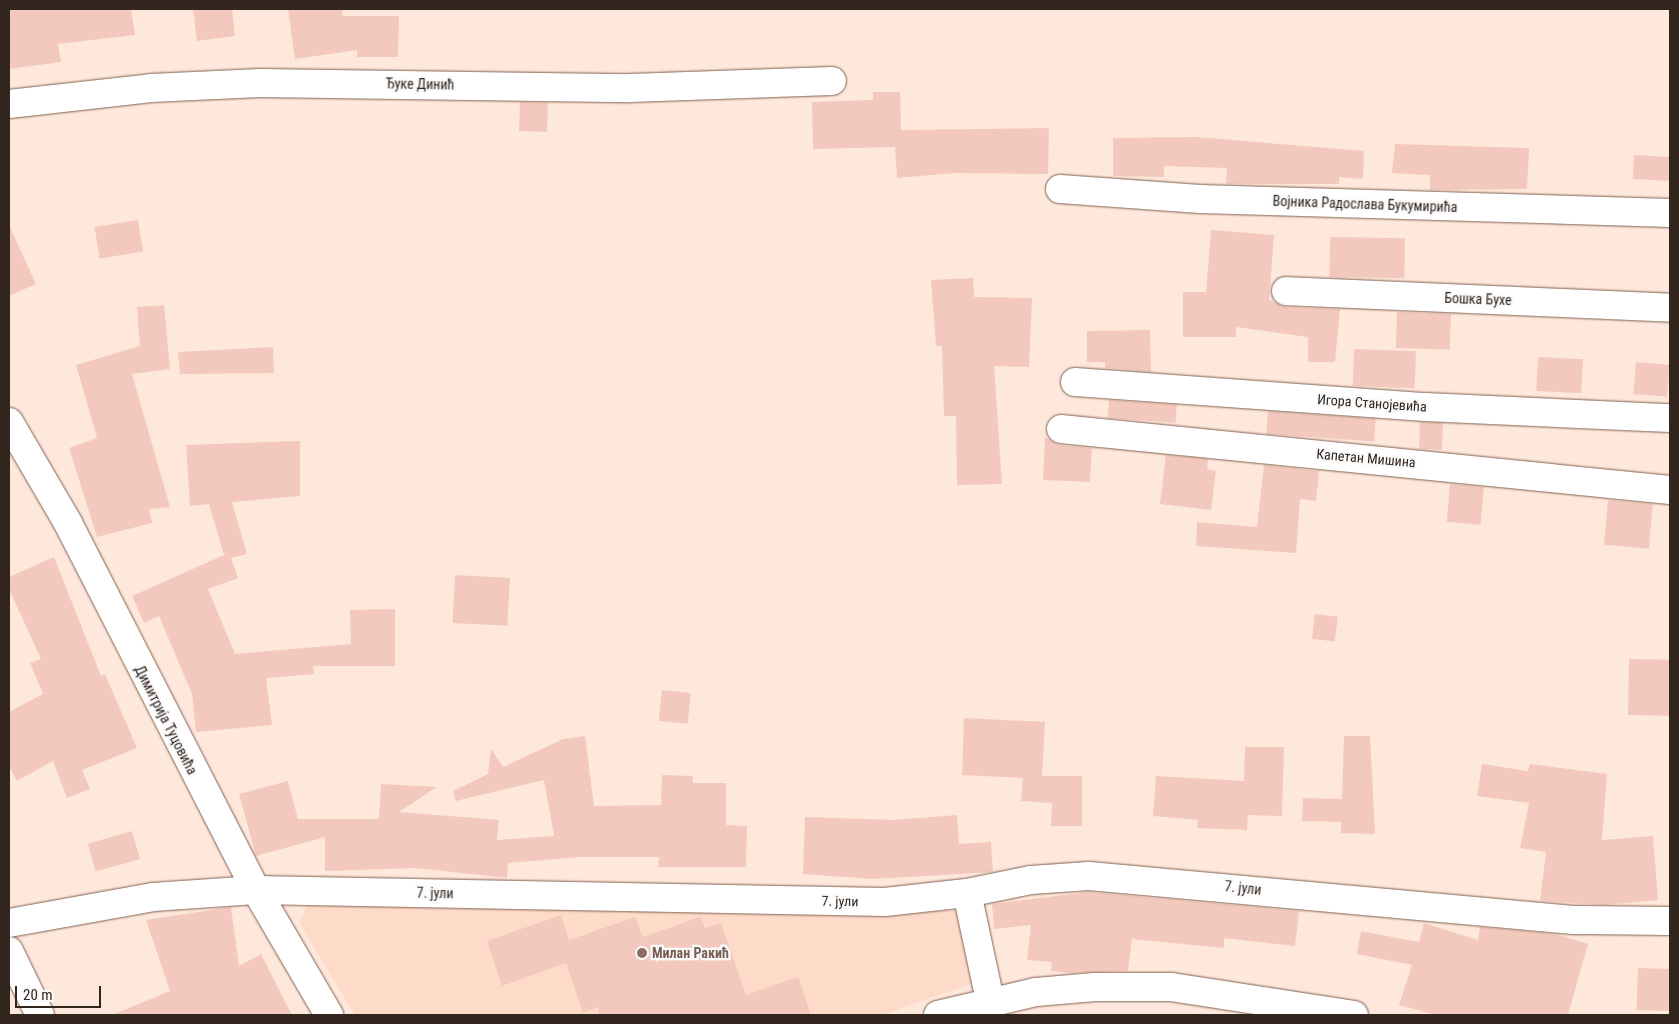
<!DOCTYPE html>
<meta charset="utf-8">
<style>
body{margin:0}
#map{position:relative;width:1679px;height:1024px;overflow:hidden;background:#fee8dc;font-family:"Roboto Condensed",sans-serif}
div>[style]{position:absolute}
.built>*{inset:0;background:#fedbc9}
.building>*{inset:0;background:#f3c9be;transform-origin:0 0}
.roads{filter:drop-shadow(0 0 1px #806150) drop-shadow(0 0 1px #806150)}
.street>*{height:28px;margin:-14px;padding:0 14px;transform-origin:14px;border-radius:14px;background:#fff}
.dots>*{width:14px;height:14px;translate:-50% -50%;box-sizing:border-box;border:2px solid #fafafa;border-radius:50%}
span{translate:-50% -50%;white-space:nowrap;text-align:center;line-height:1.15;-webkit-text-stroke:4.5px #fafafa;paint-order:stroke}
.street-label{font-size:14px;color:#32251e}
.education-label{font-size:14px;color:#785e54;font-weight:700}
.left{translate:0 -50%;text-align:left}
.frame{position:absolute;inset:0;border:10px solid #32251e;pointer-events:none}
.scale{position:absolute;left:15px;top:986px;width:86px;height:22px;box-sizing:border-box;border:2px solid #32251e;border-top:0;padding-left:6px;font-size:15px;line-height:18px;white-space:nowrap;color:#32251e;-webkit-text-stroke:4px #fafafa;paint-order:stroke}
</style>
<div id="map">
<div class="built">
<i style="clip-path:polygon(306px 906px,957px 911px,973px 983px,882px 1015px,355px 1015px,300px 924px)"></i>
</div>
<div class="building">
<i style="clip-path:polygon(9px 9px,131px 9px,135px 35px,58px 44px,61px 62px,9px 69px)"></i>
<i style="clip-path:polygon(193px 9px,232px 9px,235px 36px,197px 41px)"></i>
<i style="clip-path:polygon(288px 9px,342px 9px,343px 16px,399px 16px,398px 57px,357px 57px,357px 50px,295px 59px)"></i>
<i style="clip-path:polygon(873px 92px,900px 92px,901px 130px,1049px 128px,1048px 174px,955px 173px,897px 178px,895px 147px,813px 149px,812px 102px,873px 100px)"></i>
<i style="left:520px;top:102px;width:28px;height:29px;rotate:2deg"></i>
<i style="clip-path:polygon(1196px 137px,1364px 151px,1363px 179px,1339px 177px,1339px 184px,1226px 184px,1227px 168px,1164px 166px,1164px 177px,1113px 176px,1113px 138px)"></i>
<i style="clip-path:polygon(1395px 144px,1529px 148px,1527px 189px,1430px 190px,1430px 175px,1392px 173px)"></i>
<i style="left:1634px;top:155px;width:36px;height:24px;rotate:3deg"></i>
<i style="left:138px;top:220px;width:32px;height:44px;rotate:81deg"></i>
<i style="clip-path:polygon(9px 225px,36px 284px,9px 296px)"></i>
<i style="clip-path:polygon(1211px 230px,1274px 235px,1269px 300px,1285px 307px,1340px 309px,1335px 362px,1308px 362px,1308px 337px,1236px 327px,1236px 337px,1183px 337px,1183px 292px,1206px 292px)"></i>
<i style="left:1330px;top:237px;width:75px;height:40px;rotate:1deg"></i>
<i style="clip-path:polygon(973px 278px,974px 297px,1032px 298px,1029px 367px,994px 366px,1002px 484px,957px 485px,956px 416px,944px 416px,942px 346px,936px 346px,931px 280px)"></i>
<i style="clip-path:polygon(164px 305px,170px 369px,132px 374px,170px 507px,149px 509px,152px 523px,97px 537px,69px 448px,97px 438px,76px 365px,140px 346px,137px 307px)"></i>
<i style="left:1397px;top:312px;width:54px;height:36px;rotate:2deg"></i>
<i style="clip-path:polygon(1150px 330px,1151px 372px,1105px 368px,1105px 362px,1087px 362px,1087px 331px)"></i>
<i style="clip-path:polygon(273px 347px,274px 373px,180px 374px,178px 352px)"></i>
<i style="left:1354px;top:349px;width:62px;height:37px;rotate:2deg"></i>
<i style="left:1538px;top:357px;width:45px;height:34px;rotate:3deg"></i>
<i style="left:1636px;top:362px;width:34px;height:32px;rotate:5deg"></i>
<i style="left:1109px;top:400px;width:68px;height:18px;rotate:4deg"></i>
<i style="left:1268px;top:411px;width:108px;height:23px;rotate:4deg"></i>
<i style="left:1420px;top:422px;width:23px;height:27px;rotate:2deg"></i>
<i style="clip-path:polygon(1045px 437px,1059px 445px,1092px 448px,1090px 482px,1043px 480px)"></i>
<i style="clip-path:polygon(300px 441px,300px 496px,232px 502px,247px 554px,231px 558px,238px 578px,208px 589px,235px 654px,351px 644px,350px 610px,395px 609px,395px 666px,313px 666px,314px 674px,266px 678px,272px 725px,196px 732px,192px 694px,159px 616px,144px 623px,132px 596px,224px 555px,209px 504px,190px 506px,186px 445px)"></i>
<i style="clip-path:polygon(1166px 455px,1208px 459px,1207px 469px,1216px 471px,1211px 510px,1160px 504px)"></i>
<i style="clip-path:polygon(1264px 465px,1319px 471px,1316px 501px,1300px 499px,1296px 553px,1196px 546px,1197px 522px,1257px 527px)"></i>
<i style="left:1450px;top:484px;width:34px;height:38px;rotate:5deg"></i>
<i style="left:1608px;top:500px;width:45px;height:45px;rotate:5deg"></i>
<i style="clip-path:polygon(54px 557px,101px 676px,105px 674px,137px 748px,82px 770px,90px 789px,67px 798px,53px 761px,17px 781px,9px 766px,9px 712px,43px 694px,30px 663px,41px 659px,9px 589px,9px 577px)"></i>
<i style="left:455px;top:575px;width:55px;height:48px;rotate:3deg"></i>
<i style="left:1315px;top:614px;width:23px;height:25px;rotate:7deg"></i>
<i style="left:1629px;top:659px;width:41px;height:56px;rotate:1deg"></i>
<i style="left:662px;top:690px;width:29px;height:31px;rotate:6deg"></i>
<i style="clip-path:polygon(964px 718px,1045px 722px,1042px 776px,1082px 776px,1082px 826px,1051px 826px,1052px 803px,1021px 801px,1023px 778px,962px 775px)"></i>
<i style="clip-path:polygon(585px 736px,594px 806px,661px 805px,662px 775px,693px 776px,693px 783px,726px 783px,726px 825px,747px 826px,746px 867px,658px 867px,659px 857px,580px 857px,508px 863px,507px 878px,415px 868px,325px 871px,325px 837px,256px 856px,239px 794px,288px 781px,298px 819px,379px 819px,381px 784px,437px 787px,399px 812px,499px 820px,497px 840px,554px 836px,544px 780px,456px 801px,453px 791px,488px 774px,491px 749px,503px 767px,563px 739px)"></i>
<i style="clip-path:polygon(1344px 736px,1370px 736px,1375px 834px,1341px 833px,1341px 822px,1302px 821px,1303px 798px,1342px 799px)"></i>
<i style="clip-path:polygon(1245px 747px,1284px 747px,1282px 816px,1248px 815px,1247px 830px,1197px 828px,1198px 820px,1153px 816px,1156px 776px,1244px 781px)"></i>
<i style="clip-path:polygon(1482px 764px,1528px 771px,1530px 764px,1607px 774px,1602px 840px,1653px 836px,1658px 900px,1603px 905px,1540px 901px,1546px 852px,1520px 848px,1529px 803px,1477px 796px)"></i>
<i style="clip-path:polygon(957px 815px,959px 844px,991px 842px,993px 872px,873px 879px,803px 874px,805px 817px,894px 820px)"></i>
<i style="left:132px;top:831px;width:29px;height:46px;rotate:74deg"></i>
<i style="clip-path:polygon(1089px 892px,1299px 911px,1295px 946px,1224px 938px,1224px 948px,1132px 939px,1128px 971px,1071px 973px,1051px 971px,1052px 962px,1027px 960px,1031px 925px,994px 929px,992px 904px)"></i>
<i style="clip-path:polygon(231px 907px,239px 966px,261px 954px,292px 1015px,112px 1015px,170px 991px,146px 920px)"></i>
<i style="clip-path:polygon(561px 915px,569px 940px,635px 917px,643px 937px,700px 917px,705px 928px,721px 923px,746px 995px,798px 977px,811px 1015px,599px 1015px,598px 1007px,583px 1013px,566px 963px,502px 986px,487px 941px)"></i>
<i style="clip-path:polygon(1424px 923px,1478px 940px,1480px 927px,1555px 934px,1588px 944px,1568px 1015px,1436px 1015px,1399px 1005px,1412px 965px,1357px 954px,1361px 931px,1419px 942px)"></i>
<i style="left:1638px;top:968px;width:32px;height:42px;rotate:2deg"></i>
</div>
<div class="roads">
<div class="street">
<i style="left:9px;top:104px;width:143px;rotate:-6.4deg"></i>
<i style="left:151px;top:88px;width:109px;rotate:-2.6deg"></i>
<i style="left:260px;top:83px;width:370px;rotate:0.8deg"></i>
<i style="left:630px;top:88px;width:202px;rotate:-2deg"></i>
<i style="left:1060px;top:189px;width:140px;rotate:4.1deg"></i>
<i style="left:1200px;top:199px;width:470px;rotate:1.7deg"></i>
<i style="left:1286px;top:291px;width:384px;rotate:2.5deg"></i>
<i style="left:1075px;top:382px;width:351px;rotate:4.1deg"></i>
<i style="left:1425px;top:407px;width:245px;rotate:2.6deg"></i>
<i style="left:9px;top:422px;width:117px;rotate:59.7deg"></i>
<i style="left:68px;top:523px;width:412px;rotate:62.9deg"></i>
<i style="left:256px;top:890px;width:145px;rotate:59.7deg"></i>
<i style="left:1061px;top:429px;width:612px;rotate:5.72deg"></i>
<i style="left:967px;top:893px;width:109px;rotate:77.9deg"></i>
<i style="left:9px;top:923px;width:146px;rotate:-10.2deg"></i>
<i style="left:153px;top:897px;width:103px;rotate:-3.9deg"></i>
<i style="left:256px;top:890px;width:629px;rotate:1.09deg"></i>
<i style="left:885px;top:902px;width:82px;rotate:-6.3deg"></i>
<i style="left:967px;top:893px;width:65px;rotate:-11.5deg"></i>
<i style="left:1031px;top:880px;width:58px;rotate:-3.9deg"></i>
<i style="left:1089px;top:876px;width:486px;rotate:5.2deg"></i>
<i style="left:1573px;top:920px;width:97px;rotate:0.6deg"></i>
<i style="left:9px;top:951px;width:71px;rotate:64.2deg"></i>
<i style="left:938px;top:1015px;width:101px;rotate:-13.2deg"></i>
<i style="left:1036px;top:992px;width:59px;rotate:-4.8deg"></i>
<i style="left:1095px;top:987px;width:76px"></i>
<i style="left:1171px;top:987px;width:185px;rotate:8.7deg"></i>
</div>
</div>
<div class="dots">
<i style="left:642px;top:953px;background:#8d6e63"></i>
</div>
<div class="street-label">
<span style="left:420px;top:84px;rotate:1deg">Ђуке Динић</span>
<span style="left:1365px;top:204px;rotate:2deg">Војника Радослава Букумирића</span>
<span style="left:1478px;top:299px;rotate:2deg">Бошка Бухе</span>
<span style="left:1372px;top:403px;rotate:4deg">Игора Станојевића</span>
<span style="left:1366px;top:458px;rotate:5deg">Капетан Мишина</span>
<span style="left:166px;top:720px;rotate:63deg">Димитрија Туцовића</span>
<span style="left:1243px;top:888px;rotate:6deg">7. јули</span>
<span style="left:435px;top:893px;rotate:1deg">7. јули</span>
<span style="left:840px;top:901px;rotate:1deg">7. јули</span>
</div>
<div class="education-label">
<span class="left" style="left:652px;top:953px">Милан Ракић</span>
</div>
<div class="frame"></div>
<div class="scale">20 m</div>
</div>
